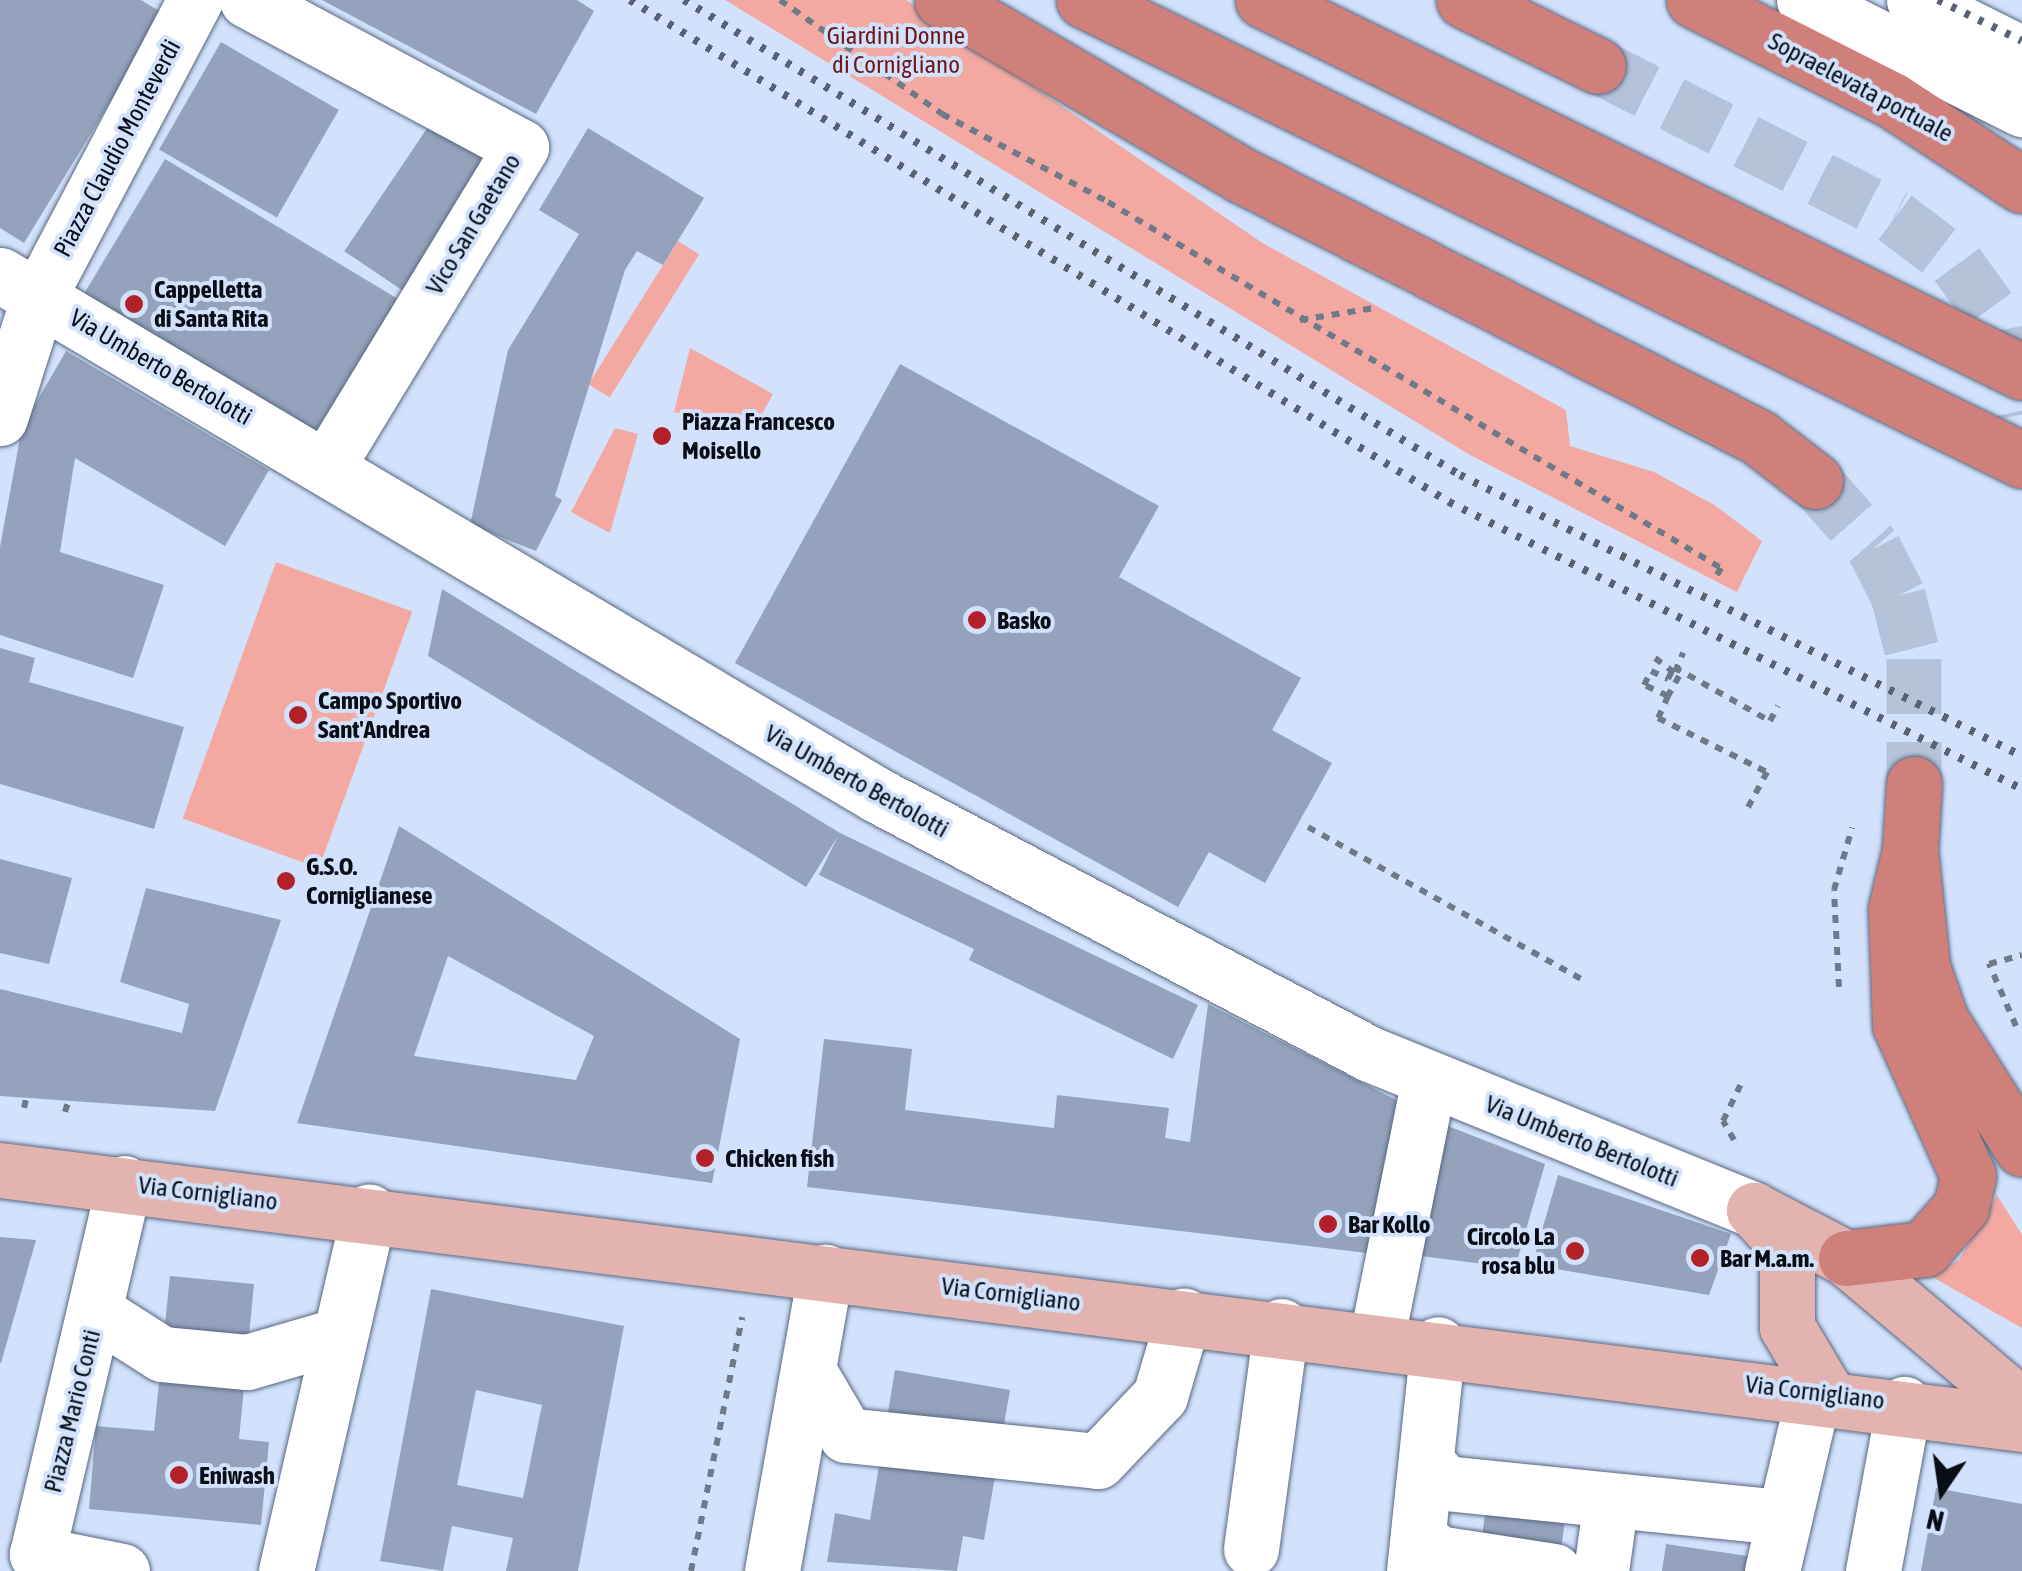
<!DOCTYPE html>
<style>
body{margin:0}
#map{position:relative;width:2022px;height:1571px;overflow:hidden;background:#d2e2fd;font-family:"Asap Condensed",sans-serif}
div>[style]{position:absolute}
.green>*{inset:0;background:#f3a9a2;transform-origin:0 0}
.building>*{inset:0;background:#94a2bc;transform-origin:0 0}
.highway-tunnel>*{height:55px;margin-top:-27.5px;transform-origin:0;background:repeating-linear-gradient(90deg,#b4c2da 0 55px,transparent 0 83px)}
.path>*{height:6px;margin-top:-3px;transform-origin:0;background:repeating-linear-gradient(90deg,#6e798a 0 8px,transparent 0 16px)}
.roads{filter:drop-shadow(0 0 2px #59677e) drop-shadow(0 0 2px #59677e)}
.minor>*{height:55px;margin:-27.5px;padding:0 27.5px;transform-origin:27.5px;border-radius:27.5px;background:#fff}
.major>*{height:55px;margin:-27.5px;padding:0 27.5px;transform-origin:27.5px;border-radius:27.5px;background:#e3b3af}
.highway>*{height:55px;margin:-27.5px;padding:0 27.5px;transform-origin:27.5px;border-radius:27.5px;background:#d0807a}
.rail>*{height:8px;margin-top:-4px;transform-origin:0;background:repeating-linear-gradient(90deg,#596272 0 5px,transparent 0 15px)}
.path-bridge>*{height:6px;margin-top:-3px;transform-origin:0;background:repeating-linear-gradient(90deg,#6e798a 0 8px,transparent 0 16px)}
.dots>*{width:28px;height:28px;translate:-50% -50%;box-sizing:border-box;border:5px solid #d2e2fd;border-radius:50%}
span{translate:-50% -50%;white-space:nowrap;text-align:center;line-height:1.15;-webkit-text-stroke:8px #d2e2fd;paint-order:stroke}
.park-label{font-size:25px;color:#6d1719}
.street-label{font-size:25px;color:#090e16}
.poi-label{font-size:25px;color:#090e16;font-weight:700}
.left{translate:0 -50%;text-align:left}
.right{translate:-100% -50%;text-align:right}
.north{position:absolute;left:1892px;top:1441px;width:100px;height:100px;-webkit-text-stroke:8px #d2e2fd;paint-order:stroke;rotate:193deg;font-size:28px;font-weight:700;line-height:40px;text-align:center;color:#090e16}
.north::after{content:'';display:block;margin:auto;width:35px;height:45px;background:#090e16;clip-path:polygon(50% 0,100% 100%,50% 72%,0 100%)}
</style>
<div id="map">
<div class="green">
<i style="clip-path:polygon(725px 0,906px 0,1264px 244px,1566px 410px,1570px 446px,1654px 472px,1716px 506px,1762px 541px,1737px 592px,1470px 455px)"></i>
<i style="left:678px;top:241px;width:25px;height:169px;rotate:32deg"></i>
<i style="clip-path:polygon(690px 348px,773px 394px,752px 432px,674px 412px)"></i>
<i style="clip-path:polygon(615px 428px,638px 434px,610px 533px,571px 512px)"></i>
<i style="left:276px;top:562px;width:145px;height:273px;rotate:20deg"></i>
<i style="clip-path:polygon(1997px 1195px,2022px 1235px,2022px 1328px,1929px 1275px,1959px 1260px)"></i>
</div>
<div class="building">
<i style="clip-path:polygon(0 0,141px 0,164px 14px,24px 243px,0 228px)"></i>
<i style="clip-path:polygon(322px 0,577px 0,594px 11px,536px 114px)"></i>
<i style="left:221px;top:42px;width:136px;height:124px;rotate:30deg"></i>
<i style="left:432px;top:121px;width:83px;height:157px;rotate:34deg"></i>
<i style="clip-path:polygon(588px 128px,704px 198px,663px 265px,637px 251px,625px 270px,555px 496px,562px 500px,536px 551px,470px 525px,508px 350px,579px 234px,539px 210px)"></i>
<i style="left:165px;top:159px;width:284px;height:161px;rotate:31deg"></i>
<i style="clip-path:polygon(66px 351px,269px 470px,225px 546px,75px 458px,60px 552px,164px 585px,133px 678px,0 635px,0 547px,22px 427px)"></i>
<i style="clip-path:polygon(900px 364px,1159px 506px,1119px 577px,1301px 678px,1272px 730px,1332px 763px,1265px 883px,1209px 852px,1178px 907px,735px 663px)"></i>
<i style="clip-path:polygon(442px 589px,840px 833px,1198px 1005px,1173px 1059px,969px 960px,974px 949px,819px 875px,838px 836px,806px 887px,428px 656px)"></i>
<i style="clip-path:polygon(0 648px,35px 658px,29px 682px,184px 727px,154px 829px,0 784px)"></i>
<i style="clip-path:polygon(evenodd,399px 826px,740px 1039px,712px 1183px,297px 1123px,399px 826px,448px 956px,594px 1036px,576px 1080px,414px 1056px,448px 956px)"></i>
<i style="clip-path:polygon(0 859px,72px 878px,49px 964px,0 953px)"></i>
<i style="clip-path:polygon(146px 888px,281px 920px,215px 1111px,0 1096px,0 989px,182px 1033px,189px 1004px,120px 982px)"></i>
<i style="clip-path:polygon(1208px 1004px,1412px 1108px,1384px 1255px,807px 1187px,824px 1039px,912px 1049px,905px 1110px,1054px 1128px,1057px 1095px,1169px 1108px,1165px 1138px,1190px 1142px)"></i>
<i style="clip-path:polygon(1430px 1119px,1545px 1164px,1515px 1268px,1405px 1254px)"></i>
<i style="clip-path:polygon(1558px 1175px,1731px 1234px,1709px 1295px,1532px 1265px)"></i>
<i style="clip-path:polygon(0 1237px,36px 1240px,1px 1363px,0 1363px)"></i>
<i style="clip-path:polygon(170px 1276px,254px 1284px,239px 1439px,269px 1442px,261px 1525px,89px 1509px,96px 1426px,154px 1431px)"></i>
<i style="clip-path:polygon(evenodd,431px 1289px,624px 1326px,578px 1571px,506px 1571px,513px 1538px,452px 1526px,443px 1571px,380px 1561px,431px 1289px,476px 1390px,542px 1405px,523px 1498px,457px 1485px,476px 1390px)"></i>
<i style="clip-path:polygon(895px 1370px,1010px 1390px,984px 1540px,963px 1536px,957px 1571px,827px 1562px,835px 1513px,870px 1520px)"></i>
<i style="clip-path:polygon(1489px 1487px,1568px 1499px,1558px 1571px,1477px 1571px)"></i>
<i style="clip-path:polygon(1936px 1488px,2022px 1504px,2022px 1571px,1921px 1571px)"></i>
<i style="clip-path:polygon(1666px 1544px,1761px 1558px,1759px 1571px,1662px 1571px)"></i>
</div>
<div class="highway-tunnel">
<i style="left:1598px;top:66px;width:333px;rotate:26.9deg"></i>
<i style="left:1895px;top:217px;width:78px;rotate:37.2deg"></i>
<i style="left:1957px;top:264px;width:80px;rotate:54.1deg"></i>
<i style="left:2004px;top:329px;width:87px;rotate:78deg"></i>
<i style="left:1815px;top:481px;width:89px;rotate:48.6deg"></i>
<i style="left:1874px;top:548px;width:53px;rotate:62.9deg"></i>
<i style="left:1898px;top:595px;width:65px;rotate:75.7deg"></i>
<i style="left:1914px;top:658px;width:126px;rotate:90deg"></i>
</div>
<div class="path">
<i style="left:780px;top:0;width:198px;rotate:35.1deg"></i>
<i style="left:942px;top:114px;width:188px;rotate:27.9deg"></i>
<i style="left:1108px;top:202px;width:714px;rotate:30.84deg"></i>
<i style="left:1721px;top:568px;width:14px;rotate:120deg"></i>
<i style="left:1300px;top:320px;width:75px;rotate:-9.2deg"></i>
<i style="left:1655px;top:658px;width:30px;rotate:37deg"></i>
<i style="left:1679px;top:676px;width:23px;rotate:119deg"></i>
<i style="left:1668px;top:696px;width:26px;rotate:-155deg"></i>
<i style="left:1644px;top:685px;width:16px;rotate:-63deg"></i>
<i style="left:1651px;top:671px;width:19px;rotate:25deg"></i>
<i style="left:1675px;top:672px;width:21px;rotate:-67deg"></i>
<i style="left:1668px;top:696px;width:24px;rotate:114deg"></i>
<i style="left:1658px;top:718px;width:122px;rotate:26.4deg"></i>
<i style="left:1767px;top:772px;width:47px;rotate:118.2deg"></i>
<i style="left:1308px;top:827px;width:312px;rotate:29.1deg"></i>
<i style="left:1839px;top:987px;width:97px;rotate:-93deg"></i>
<i style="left:1834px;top:890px;width:65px;rotate:-73.8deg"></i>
<i style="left:2016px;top:1026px;width:68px;rotate:-113.5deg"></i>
<i style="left:1989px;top:964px;width:34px;rotate:-15deg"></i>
<i style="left:24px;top:1108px;width:9px;rotate:-77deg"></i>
<i style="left:65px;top:1112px;width:10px;rotate:-73deg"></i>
<i style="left:1734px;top:1140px;width:22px;rotate:-120deg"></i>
<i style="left:1723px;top:1121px;width:41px;rotate:-64.1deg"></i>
<i style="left:691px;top:1571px;width:259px;rotate:-78.6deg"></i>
</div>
<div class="roads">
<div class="minor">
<i style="left:247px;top:0;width:311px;rotate:28.2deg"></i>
<i style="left:521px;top:147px;width:370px;rotate:121.3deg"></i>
<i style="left:1804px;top:0;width:244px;rotate:26.6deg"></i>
<i style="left:1914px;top:0;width:121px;rotate:26.6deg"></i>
<i style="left:0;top:275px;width:1020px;rotate:30.66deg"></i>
<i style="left:877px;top:795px;width:557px;rotate:27.72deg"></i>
<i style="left:1370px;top:1054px;width:414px;rotate:22.1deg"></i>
<i style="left:0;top:418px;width:128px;rotate:-72.3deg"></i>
<i style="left:39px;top:296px;width:335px;rotate:-62.2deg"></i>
<i style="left:96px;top:1312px;width:78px;rotate:32.5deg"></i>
<i style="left:162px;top:1354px;width:85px;rotate:5.4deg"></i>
<i style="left:247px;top:1362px;width:97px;rotate:-16.2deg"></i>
<i style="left:1377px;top:1337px;width:263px;rotate:-78.6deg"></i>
<i style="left:812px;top:1377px;width:67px;rotate:59.6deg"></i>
<i style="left:846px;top:1435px;width:253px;rotate:5.9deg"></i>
<i style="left:1098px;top:1461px;width:90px;rotate:-46.4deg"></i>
<i style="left:1160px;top:1396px;width:84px;rotate:-73.5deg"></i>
<i style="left:1427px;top:1463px;width:27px;rotate:48deg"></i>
<i style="left:1445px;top:1483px;width:336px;rotate:5.8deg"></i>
<i style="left:1419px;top:1536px;width:25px;rotate:43deg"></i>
<i style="left:1437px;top:1553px;width:118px;rotate:8.7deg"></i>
<i style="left:1251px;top:1549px;width:225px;rotate:-82.3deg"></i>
<i style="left:122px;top:1571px;width:87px;rotate:-168.7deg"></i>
<i style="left:37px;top:1554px;width:381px;rotate:-76.8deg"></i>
<i style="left:286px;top:1571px;width:369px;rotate:-77deg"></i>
<i style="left:772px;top:1571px;width:304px;rotate:-79.9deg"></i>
<i style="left:1414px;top:1571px;width:228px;rotate:-84deg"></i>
<i style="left:1601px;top:1571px;width:65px;rotate:-82deg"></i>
<i style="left:1772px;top:1571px;width:184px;rotate:-76.8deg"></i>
<i style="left:1873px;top:1571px;width:170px;rotate:-79.5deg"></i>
</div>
<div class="major">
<i style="left:0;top:1170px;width:2038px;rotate:7.16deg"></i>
<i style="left:1754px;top:1210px;width:104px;rotate:27.6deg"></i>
<i style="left:1846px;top:1258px;width:230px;rotate:40.1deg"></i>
<i style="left:1754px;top:1210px;width:49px;rotate:47.5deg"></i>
<i style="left:1787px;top:1246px;width:81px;rotate:90deg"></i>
<i style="left:1787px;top:1327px;width:78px;rotate:59.2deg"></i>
</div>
<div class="highway">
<i style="left:942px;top:0;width:346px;rotate:30.3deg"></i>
<i style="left:1241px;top:175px;width:580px;rotate:26.87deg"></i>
<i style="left:1758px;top:437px;width:72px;rotate:37.7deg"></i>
<i style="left:1084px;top:0;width:1045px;rotate:26.12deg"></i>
<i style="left:1263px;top:0;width:845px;rotate:26.11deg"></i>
<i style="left:1464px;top:0;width:149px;rotate:26.2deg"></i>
<i style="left:1694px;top:0;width:222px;rotate:26.8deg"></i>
<i style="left:1892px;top:100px;width:155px;rotate:33.2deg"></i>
<i style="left:1914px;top:784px;width:66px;rotate:93.5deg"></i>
<i style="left:1910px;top:850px;width:118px;rotate:84.1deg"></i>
<i style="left:1922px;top:967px;width:57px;rotate:70.6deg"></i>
<i style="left:1941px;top:1021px;width:151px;rotate:57.5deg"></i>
<i style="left:1846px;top:1258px;width:79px;rotate:-6.6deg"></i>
<i style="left:1924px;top:1249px;width:56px;rotate:-48.6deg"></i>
<i style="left:1961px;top:1207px;width:32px;rotate:-77deg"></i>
<i style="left:1968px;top:1176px;width:166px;rotate:-114.2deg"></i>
<i style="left:1900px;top:1025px;width:116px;rotate:-92deg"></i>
<i style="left:1896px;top:909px;width:61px;rotate:-76.7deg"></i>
</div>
</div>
<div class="rail">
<i style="left:630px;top:0;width:961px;rotate:31.51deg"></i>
<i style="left:1449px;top:502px;width:641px;rotate:26.61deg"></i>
<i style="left:684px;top:0;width:910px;rotate:31.47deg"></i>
<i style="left:1460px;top:475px;width:628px;rotate:26.57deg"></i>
<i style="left:1938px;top:0;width:93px;rotate:26deg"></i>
</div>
<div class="path-bridge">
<i style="left:1668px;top:679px;width:13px;rotate:-63deg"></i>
<i style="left:1674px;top:667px;width:110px;rotate:29.4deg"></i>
<i style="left:1770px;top:721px;width:17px;rotate:-62deg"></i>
</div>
<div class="dots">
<i style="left:134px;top:304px;background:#b22128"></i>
<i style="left:662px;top:436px;background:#b22128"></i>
<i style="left:977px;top:620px;background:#b22128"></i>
<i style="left:298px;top:715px;background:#b22128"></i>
<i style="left:286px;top:881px;background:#b22128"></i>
<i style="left:705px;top:1158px;background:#b22128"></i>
<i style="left:1328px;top:1224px;background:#b22128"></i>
<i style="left:1575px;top:1251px;background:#b22128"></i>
<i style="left:1700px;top:1258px;background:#b22128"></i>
<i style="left:179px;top:1475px;background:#b22128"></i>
</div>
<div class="park-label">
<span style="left:896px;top:50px">Giardini Donne<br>di Cornigliano</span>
</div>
<div class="street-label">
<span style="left:1861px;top:87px;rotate:28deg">Sopraelevata portuale</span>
<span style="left:117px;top:148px;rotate:-62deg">Piazza Claudio Monteverdi</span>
<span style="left:473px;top:224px;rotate:-59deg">Vico San Gaetano</span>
<span style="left:161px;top:367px;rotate:30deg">Via Umberto Bertolotti</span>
<span style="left:857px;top:781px;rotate:29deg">Via Umberto Bertolotti</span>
<span style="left:1582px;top:1141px;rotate:22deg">Via Umberto Bertolotti</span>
<span style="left:208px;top:1193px;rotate:7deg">Via Cornigliano</span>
<span style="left:1011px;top:1294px;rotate:7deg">Via Cornigliano</span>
<span style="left:1815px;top:1392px;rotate:7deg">Via Cornigliano</span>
<span style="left:72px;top:1411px;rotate:-76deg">Piazza Mario Conti</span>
</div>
<div class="poi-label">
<span class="left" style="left:154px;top:304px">Cappelletta<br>di Santa Rita</span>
<span class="left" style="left:682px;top:436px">Piazza Francesco<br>Moisello</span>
<span class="left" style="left:997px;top:620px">Basko</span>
<span class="left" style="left:318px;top:715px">Campo Sportivo<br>Sant'Andrea</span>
<span class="left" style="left:306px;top:881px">G.S.O.<br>Corniglianese</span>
<span class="left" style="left:725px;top:1158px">Chicken fish</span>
<span class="left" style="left:1348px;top:1224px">Bar Kollo</span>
<span class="right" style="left:1555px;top:1251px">Circolo La<br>rosa blu</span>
<span class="left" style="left:1720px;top:1258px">Bar M.a.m.</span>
<span class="left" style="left:199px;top:1475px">Eniwash</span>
</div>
<div class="north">N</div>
</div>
